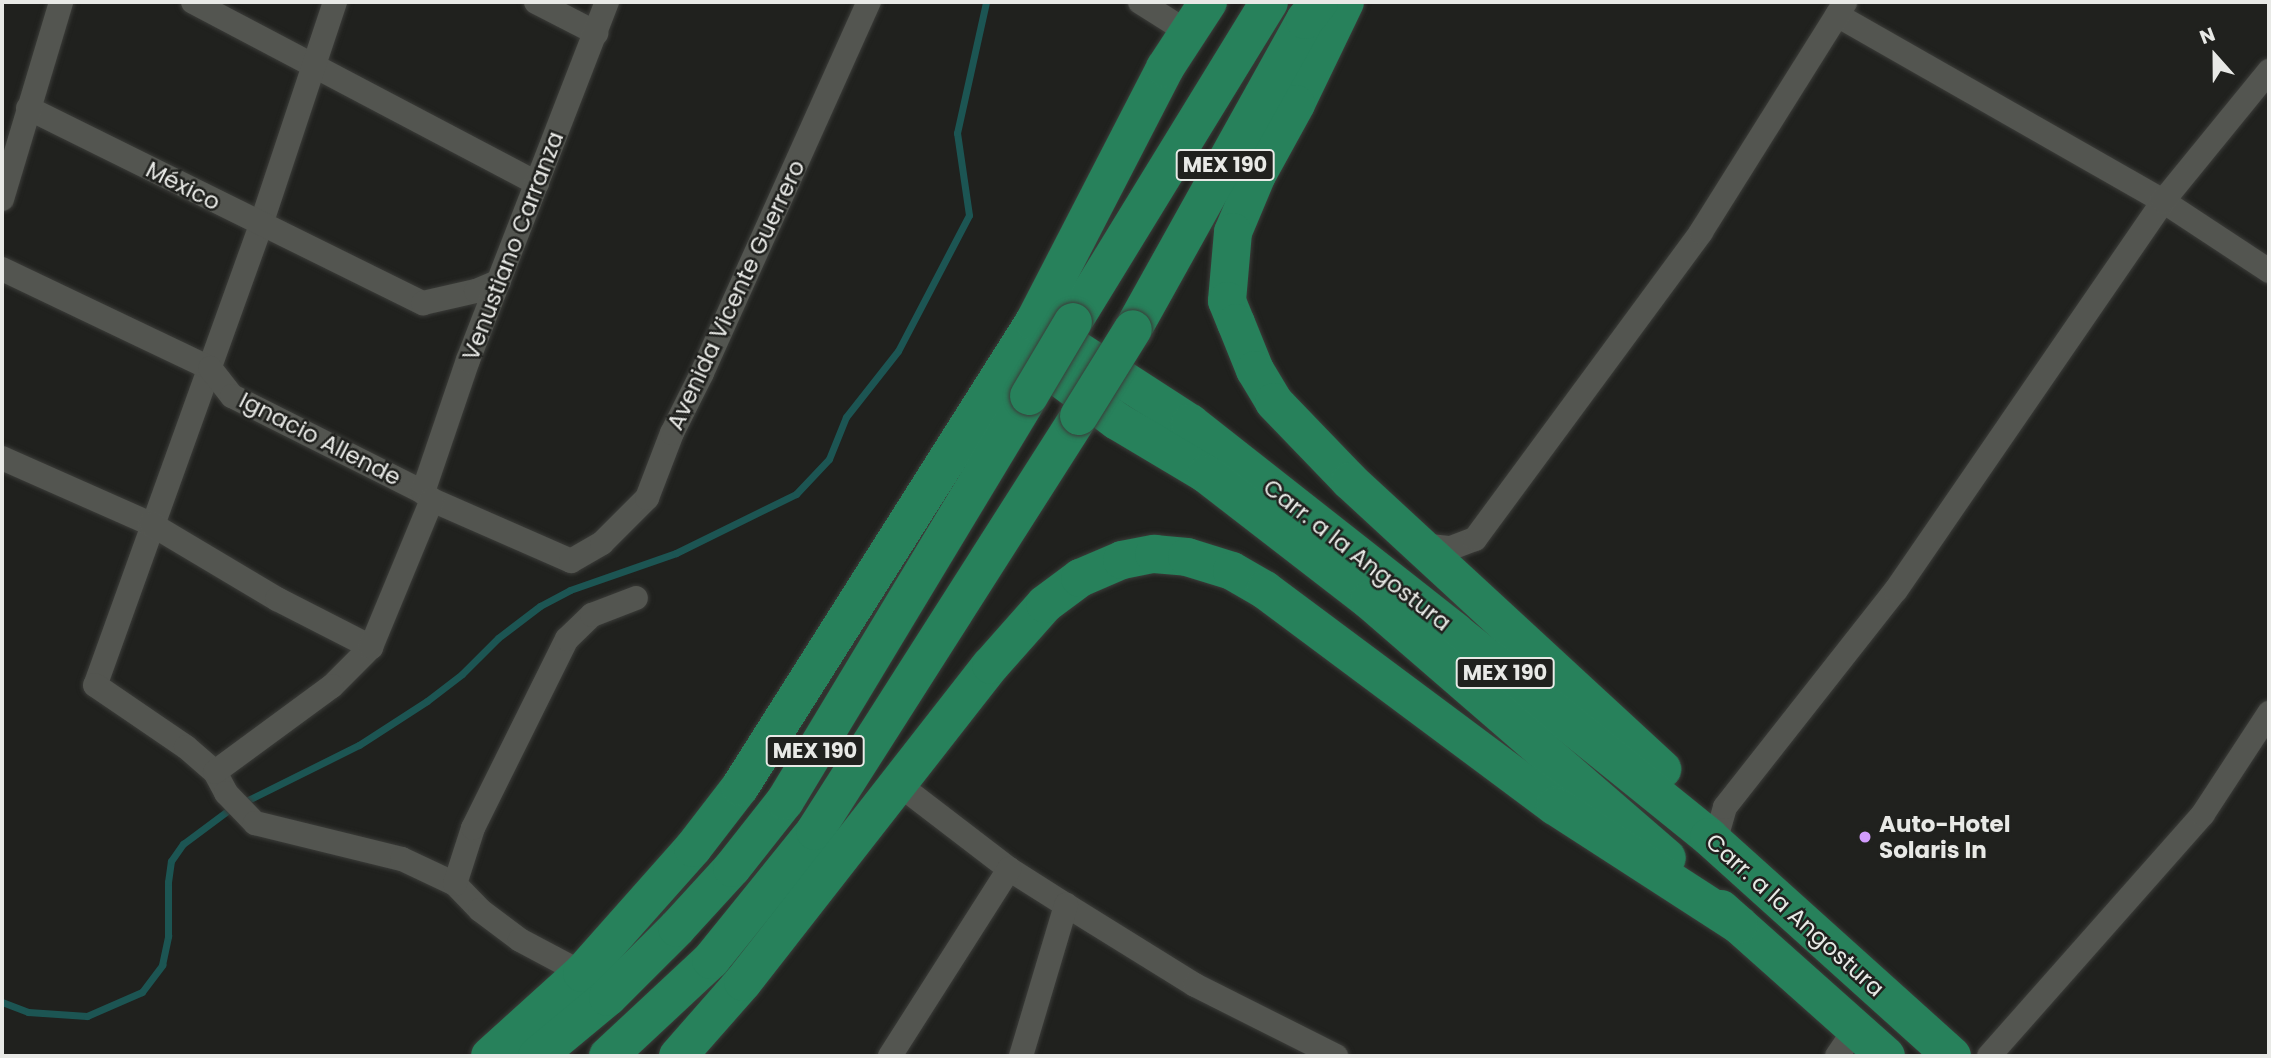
<!DOCTYPE html>
<meta charset="utf-8">
<style>
body{margin:0}
#map{position:relative;width:2271px;height:1058px;overflow:hidden;background:#20211e;font-family:Poppins,sans-serif}
div>[style]{position:absolute}
.stream>*{height:7px;margin:-3.5px;padding:0 3.5px;transform-origin:3.5px;border-radius:3.5px;background:#1c5553}
.roads{filter:drop-shadow(0 0 2px #3b3c39) drop-shadow(0 0 2px #3b3c39)}
.street>*{height:24px;margin:-12px;padding:0 12px;transform-origin:12px;border-radius:12px;background:#535550}
.primary>*{height:38px;margin:-19px;padding:0 19px;transform-origin:19px;border-radius:19px;background:#27815b}
.bridges{filter:drop-shadow(0 0 2px #3b3c39) drop-shadow(0 0 2px #3b3c39)}
.primary-bridge>*{height:38px;margin:-19px;padding:0 19px;transform-origin:19px;border-radius:19px;background:#27815b}
.dots>*{width:19px;height:19px;translate:-50% -50%;box-sizing:border-box;border:4px solid #20211e;border-radius:50%}
span{translate:-50% -50%;white-space:nowrap;text-align:center;line-height:1.15;-webkit-text-stroke:5px #20211e;paint-order:stroke}
.shield-label span{padding:2px 5px;background:#20211e;border:2px solid;border-radius:5px;-webkit-text-stroke-width:0}
.shield-label{font-size:21px;color:#e8e9e6;font-weight:700}
.street-label{font-size:23px;color:#e8e9e6}
.poi-label{font-size:23px;color:#e8e9e6;font-weight:700}
.left{translate:0 -50%;text-align:left}
.frame{position:absolute;inset:0;border:4px solid #e8e9e6;pointer-events:none}
.north{position:absolute;left:2180px;top:21px;width:70px;height:70px;-webkit-text-stroke:5px #20211e;paint-order:stroke;rotate:339deg;font-size:19px;font-weight:700;line-height:28px;text-align:center;color:#e8e9e6}
.north::after{content:'';display:block;margin:auto;width:24px;height:32px;background:#e8e9e6;clip-path:polygon(50% 0,100% 100%,50% 72%,0 100%)}
</style>
<div id="map">
<div class="stream">
<i style="left:2px;top:1002px;width:28px;rotate:21deg"></i>
<i style="left:28px;top:1012px;width:59px;rotate:3.9deg"></i>
<i style="left:87px;top:1016px;width:60px;rotate:-23.6deg"></i>
<i style="left:142px;top:992px;width:34px;rotate:-53deg"></i>
<i style="left:162px;top:965px;width:30px;rotate:-78deg"></i>
<i style="left:168px;top:936px;width:54px;rotate:-90deg"></i>
<i style="left:168px;top:882px;width:21px;rotate:-82deg"></i>
<i style="left:171px;top:861px;width:21px;rotate:-55deg"></i>
<i style="left:183px;top:844px;width:59px;rotate:-36.7deg"></i>
<i style="left:230px;top:809px;width:144px;rotate:-26.4deg"></i>
<i style="left:359px;top:745px;width:81px;rotate:-32.9deg"></i>
<i style="left:427px;top:701px;width:44px;rotate:-37.6deg"></i>
<i style="left:462px;top:674px;width:51px;rotate:-45deg"></i>
<i style="left:498px;top:638px;width:53px;rotate:-37.3deg"></i>
<i style="left:540px;top:606px;width:34px;rotate:-28deg"></i>
<i style="left:570px;top:590px;width:112px;rotate:-19.2deg"></i>
<i style="left:676px;top:553px;width:134px;rotate:-26.2deg"></i>
<i style="left:796px;top:494px;width:48px;rotate:-46.7deg"></i>
<i style="left:829px;top:459px;width:45px;rotate:-68deg"></i>
<i style="left:846px;top:417px;width:84px;rotate:-51.8deg"></i>
<i style="left:898px;top:351px;width:153px;rotate:-62.4deg"></i>
<i style="left:969px;top:215px;width:83px;rotate:-98.3deg"></i>
<i style="left:957px;top:133px;width:134px;rotate:-77.5deg"></i>
</div>
<div class="roads">
<div class="street">
<i style="left:193px;top:2px;width:389px;rotate:27.8deg"></i>
<i style="left:335px;top:2px;width:235px;rotate:108.4deg"></i>
<i style="left:261px;top:225px;width:489px;rotate:109.8deg"></i>
<i style="left:95px;top:685px;width:110px;rotate:34.3deg"></i>
<i style="left:186px;top:747px;width:38px;rotate:41deg"></i>
<i style="left:215px;top:772px;width:24px;rotate:62deg"></i>
<i style="left:226px;top:793px;width:42px;rotate:46deg"></i>
<i style="left:255px;top:823px;width:151px;rotate:13.8deg"></i>
<i style="left:402px;top:859px;width:59px;rotate:25.3deg"></i>
<i style="left:455px;top:884px;width:36px;rotate:46deg"></i>
<i style="left:480px;top:910px;width:50px;rotate:36.9deg"></i>
<i style="left:520px;top:940px;width:70px;rotate:28deg"></i>
<i style="left:536px;top:2px;width:68px;rotate:27.3deg"></i>
<i style="left:1140px;top:2px;width:58px;rotate:32.3deg"></i>
<i style="left:1837px;top:15px;width:375px;rotate:29.7deg"></i>
<i style="left:2163px;top:201px;width:127px;rotate:33.4deg"></i>
<i style="left:28px;top:108px;width:441px;rotate:26.3deg"></i>
<i style="left:423px;top:303px;width:54px;rotate:-12.8deg"></i>
<i style="left:476px;top:291px;width:25px;rotate:-23deg"></i>
<i style="left:2px;top:199px;width:206px;rotate:-73.3deg"></i>
<i style="left:2px;top:269px;width:230px;rotate:25.5deg"></i>
<i style="left:210px;top:368px;width:36px;rotate:52deg"></i>
<i style="left:232px;top:396px;width:214px;rotate:26.7deg"></i>
<i style="left:423px;top:492px;width:12px;rotate:42deg"></i>
<i style="left:432px;top:500px;width:152px;rotate:23.7deg"></i>
<i style="left:571px;top:561px;width:36px;rotate:-30deg"></i>
<i style="left:602px;top:543px;width:64px;rotate:-45deg"></i>
<i style="left:647px;top:498px;width:70px;rotate:-69deg"></i>
<i style="left:672px;top:433px;width:67px;rotate:-63.4deg"></i>
<i style="left:702px;top:373px;width:407px;rotate:-65.8deg"></i>
<i style="left:2px;top:458px;width:163px;rotate:23.9deg"></i>
<i style="left:151px;top:524px;width:147px;rotate:30.8deg"></i>
<i style="left:277px;top:599px;width:106px;rotate:27.1deg"></i>
<i style="left:371px;top:647px;width:55px;rotate:135deg"></i>
<i style="left:332px;top:686px;width:145px;rotate:143.7deg"></i>
<i style="left:423px;top:492px;width:139px;rotate:-71.2deg"></i>
<i style="left:468px;top:360px;width:384px;rotate:-68.8deg"></i>
<i style="left:1420px;top:545px;width:31px;rotate:6deg"></i>
<i style="left:1451px;top:548px;width:26px;rotate:-21deg"></i>
<i style="left:1475px;top:539px;width:381px;rotate:-53.6deg"></i>
<i style="left:1701px;top:232px;width:271px;rotate:-57.9deg"></i>
<i style="left:371px;top:647px;width:159px;rotate:-67.5deg"></i>
<i style="left:897px;top:783px;width:141px;rotate:37.5deg"></i>
<i style="left:1009px;top:869px;width:67px;rotate:32.3deg"></i>
<i style="left:1066px;top:905px;width:152px;rotate:31.8deg"></i>
<i style="left:1195px;top:985px;width:158px;rotate:26.7deg"></i>
<i style="left:1715px;top:842px;width:36px;rotate:-74deg"></i>
<i style="left:1725px;top:807px;width:276px;rotate:-51.8deg"></i>
<i style="left:1896px;top:590px;width:472px;rotate:-55.5deg"></i>
<i style="left:2163px;top:201px;width:168px;rotate:-50.8deg"></i>
<i style="left:455px;top:884px;width:59px;rotate:-72.2deg"></i>
<i style="left:473px;top:828px;width:211px;rotate:-63.6deg"></i>
<i style="left:567px;top:639px;width:35px;rotate:-44deg"></i>
<i style="left:592px;top:615px;width:47px;rotate:-21.1deg"></i>
<i style="left:890px;top:1056px;width:222px;rotate:-57.5deg"></i>
<i style="left:1021px;top:1056px;width:158px;rotate:-73.4deg"></i>
<i style="left:1837px;top:1056px;width:32px;rotate:-56deg"></i>
<i style="left:1989px;top:1056px;width:323px;rotate:-48.5deg"></i>
<i style="left:2203px;top:814px;width:121px;rotate:-56.8deg"></i>
</div>
<div class="primary">
<i style="left:1345px;top:2px;width:113px;rotate:115.7deg"></i>
<i style="left:1296px;top:104px;width:81px;rotate:118.8deg"></i>
<i style="left:1257px;top:175px;width:62px;rotate:112.8deg"></i>
<i style="left:1233px;top:232px;width:69px;rotate:95deg"></i>
<i style="left:1227px;top:301px;width:24px;rotate:68deg"></i>
<i style="left:1236px;top:323px;width:51px;rotate:68deg"></i>
<i style="left:1255px;top:370px;width:37px;rotate:59deg"></i>
<i style="left:1274px;top:402px;width:110px;rotate:46.1deg"></i>
<i style="left:1350px;top:481px;width:425px;rotate:42.7deg"></i>
<i style="left:1034px;top:322px;width:186px;rotate:32.9deg"></i>
<i style="left:1190px;top:423px;width:336px;rotate:38.2deg"></i>
<i style="left:1454px;top:631px;width:328px;rotate:38.9deg"></i>
<i style="left:1709px;top:837px;width:327px;rotate:42deg"></i>
<i style="left:1073px;top:322px;width:375px;rotate:-58.5deg"></i>
<i style="left:1133px;top:329px;width:354px;rotate:-60.9deg"></i>
<i style="left:1305px;top:20px;width:23px;rotate:-52deg"></i>
<i style="left:1020px;top:348px;width:121px;rotate:37deg"></i>
<i style="left:1117px;top:421px;width:104px;rotate:30.8deg"></i>
<i style="left:1206px;top:474px;width:206px;rotate:37.7deg"></i>
<i style="left:1369px;top:600px;width:394px;rotate:40.9deg"></i>
<i style="left:1721px;top:909px;width:221px;rotate:41.7deg"></i>
<i style="left:490px;top:1056px;width:124px;rotate:-42.1deg"></i>
<i style="left:582px;top:973px;width:167px;rotate:-48.4deg"></i>
<i style="left:693px;top:848px;width:77px;rotate:-52.4deg"></i>
<i style="left:740px;top:787px;width:550px;rotate:-57.7deg"></i>
<i style="left:1034px;top:322px;width:286px;rotate:-62.7deg"></i>
<i style="left:1165px;top:68px;width:79px;rotate:-56.9deg"></i>
<i style="left:537px;top:1056px;width:92px;rotate:-39.7deg"></i>
<i style="left:608px;top:997px;width:98px;rotate:-45deg"></i>
<i style="left:677px;top:928px;width:81px;rotate:-47.5deg"></i>
<i style="left:732px;top:868px;width:85px;rotate:-51.7deg"></i>
<i style="left:785px;top:801px;width:473px;rotate:-58.9deg"></i>
<i style="left:608px;top:1056px;width:141px;rotate:-43deg"></i>
<i style="left:711px;top:960px;width:166px;rotate:-51.1deg"></i>
<i style="left:815px;top:831px;width:492px;rotate:-57.5deg"></i>
<i style="left:678px;top:1056px;width:98px;rotate:-48.7deg"></i>
<i style="left:743px;top:982px;width:402px;rotate:-52deg"></i>
<i style="left:991px;top:665px;width:81px;rotate:-48.5deg"></i>
<i style="left:1045px;top:604px;width:44px;rotate:-36.6deg"></i>
<i style="left:1080px;top:578px;width:46px;rotate:-23.2deg"></i>
<i style="left:1122px;top:560px;width:33px;rotate:-11deg"></i>
<i style="left:1154px;top:554px;width:33px;rotate:5deg"></i>
<i style="left:1187px;top:557px;width:47px;rotate:17.3deg"></i>
<i style="left:1232px;top:571px;width:38px;rotate:30deg"></i>
<i style="left:1265px;top:590px;width:362px;rotate:36.7deg"></i>
<i style="left:1555px;top:806px;width:219px;rotate:32.9deg"></i>
</div>
</div>
<div class="bridges">
<div class="primary-bridge">
<i style="left:1029px;top:396px;width:86px;rotate:-59.3deg"></i>
<i style="left:1079px;top:416px;width:102px;rotate:-58.2deg"></i>
</div>
</div>
<div class="dots">
<i style="left:1865px;top:837px;background:#d29cfd"></i>
</div>
<div class="shield-label">
<span style="left:1225px;top:165px">MEX 190</span>
<span style="left:1505px;top:673px">MEX 190</span>
<span style="left:815px;top:751px">MEX 190</span>
</div>
<div class="street-label">
<span style="left:183px;top:186px;rotate:27deg">México</span>
<span style="left:513px;top:246px;rotate:-69deg">Venustiano Carranza</span>
<span style="left:736px;top:295px;rotate:-65deg">Avenida Vicente Guerrero</span>
<span style="left:320px;top:439px;rotate:27deg">Ignacio Allende</span>
<span style="left:1357px;top:555px;rotate:38deg">Carr. a la Angostura</span>
<span style="left:1795px;top:915px;rotate:42deg">Carr. a la Angostura</span>
</div>
<div class="poi-label">
<span class="left" style="left:1879px;top:837px">Auto-Hotel<br>Solaris In</span>
</div>
<div class="frame"></div>
<div class="north">N</div>
</div>
